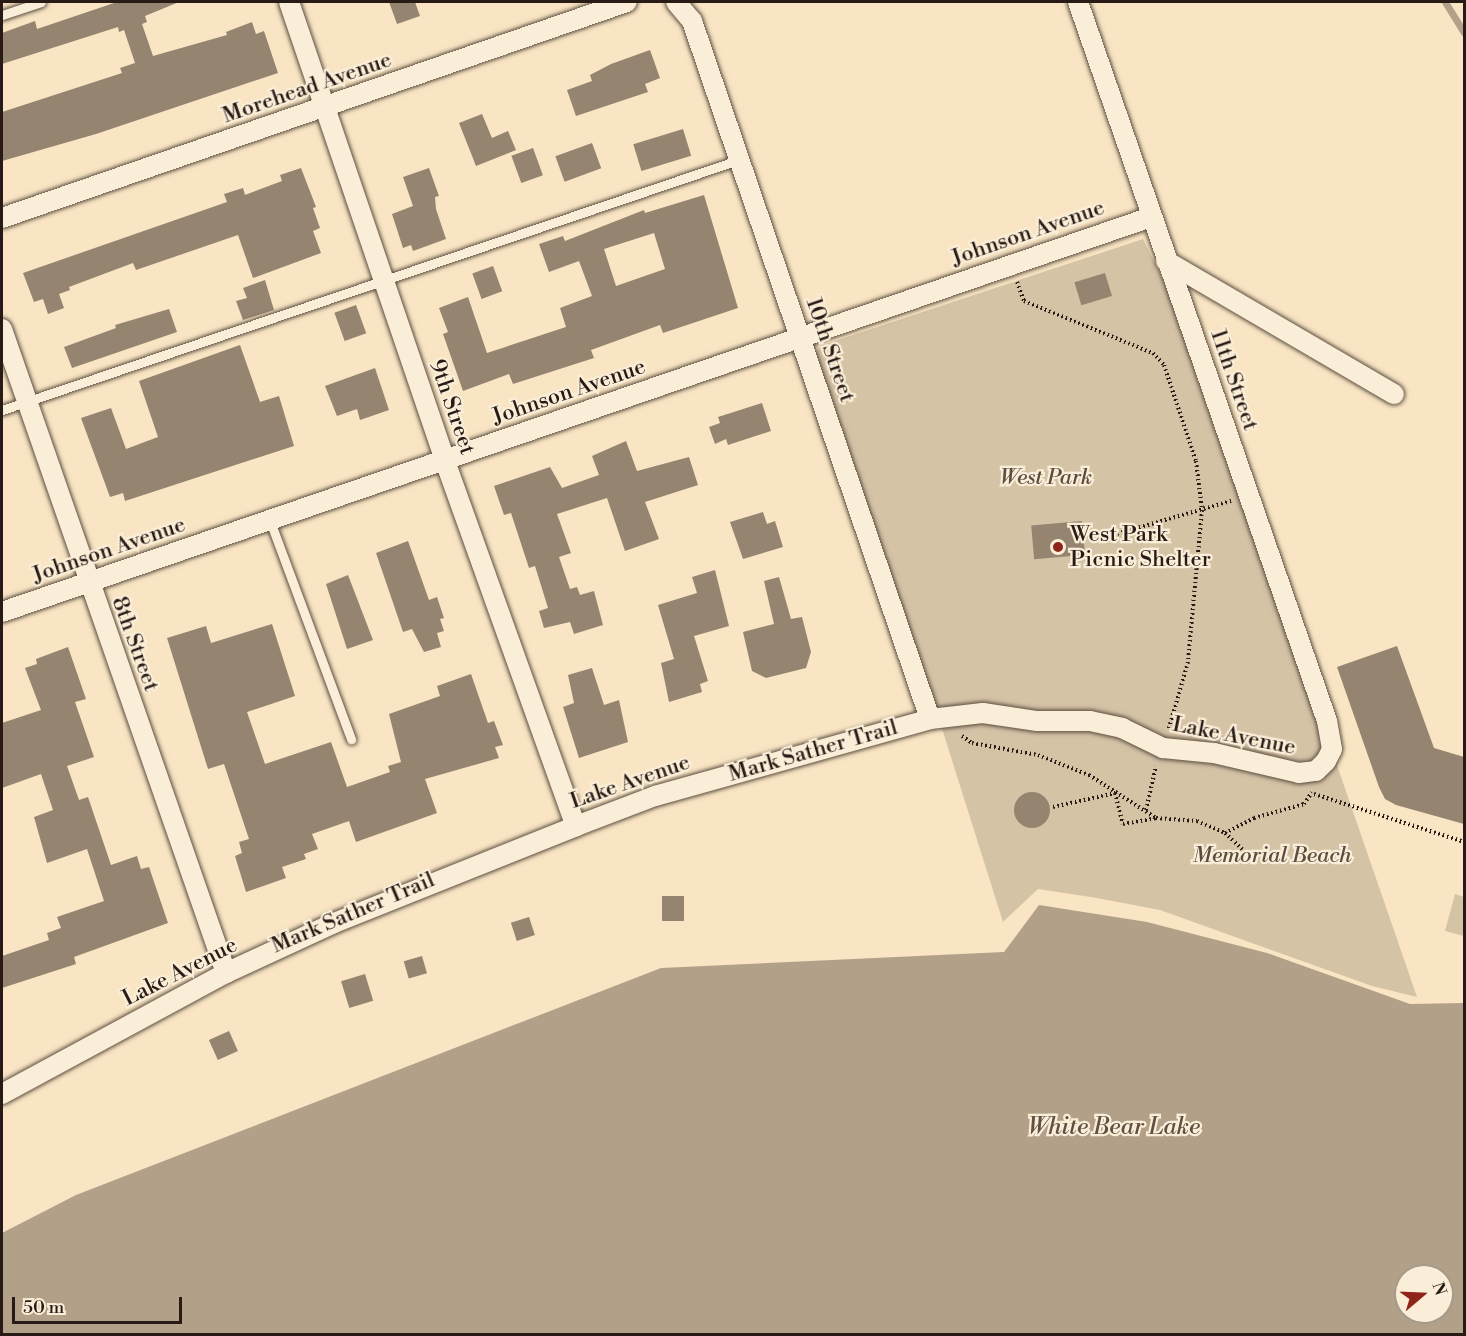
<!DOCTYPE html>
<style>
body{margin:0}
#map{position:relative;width:1466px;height:1336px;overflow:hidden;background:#f9e5c3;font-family:"Libre Bodoni",serif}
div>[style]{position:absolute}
.green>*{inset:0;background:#d5c3a6}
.water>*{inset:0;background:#b2a088}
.stream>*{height:7px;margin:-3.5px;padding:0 3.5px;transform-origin:3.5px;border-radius:3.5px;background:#b2a088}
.building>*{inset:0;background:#958470;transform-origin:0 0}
.round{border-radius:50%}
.path>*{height:4px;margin-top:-2px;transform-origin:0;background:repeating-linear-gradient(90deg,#281b16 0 1.5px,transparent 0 4.5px)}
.roads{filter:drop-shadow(0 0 2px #5c4e41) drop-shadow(0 0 2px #5c4e41)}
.lane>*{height:9px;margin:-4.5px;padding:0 4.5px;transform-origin:4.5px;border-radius:4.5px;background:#fbeed8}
.street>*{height:20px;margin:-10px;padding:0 10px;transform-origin:10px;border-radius:10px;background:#fbeed8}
.dots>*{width:16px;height:16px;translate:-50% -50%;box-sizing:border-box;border:3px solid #fbeed8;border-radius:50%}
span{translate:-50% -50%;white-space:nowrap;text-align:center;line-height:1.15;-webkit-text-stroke:4.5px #fbeed8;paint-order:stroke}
.street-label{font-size:22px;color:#281b16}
.park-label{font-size:22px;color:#5c4d41;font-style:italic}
.poi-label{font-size:22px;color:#281b16}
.left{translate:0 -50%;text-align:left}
.water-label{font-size:24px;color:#5f5044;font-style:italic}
.frame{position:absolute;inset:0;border:3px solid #281b16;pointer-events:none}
.north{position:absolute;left:1394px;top:1264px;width:60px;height:60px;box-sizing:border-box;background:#fbeed8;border:2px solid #a79a8a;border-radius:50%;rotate:71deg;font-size:16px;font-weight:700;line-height:24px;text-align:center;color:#281b16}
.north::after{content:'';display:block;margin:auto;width:21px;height:27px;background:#8f2418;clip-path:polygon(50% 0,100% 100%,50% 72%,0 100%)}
.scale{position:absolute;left:12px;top:1297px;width:170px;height:27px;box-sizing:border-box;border:3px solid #281b16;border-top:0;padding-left:8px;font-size:18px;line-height:21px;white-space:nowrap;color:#281b16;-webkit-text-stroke:4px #fbeed8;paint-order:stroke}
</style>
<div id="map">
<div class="green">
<i style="clip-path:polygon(1143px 239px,1184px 322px,1417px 997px,1372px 986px,1160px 910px,1091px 897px,1038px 889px,1003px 922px,932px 697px,813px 358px,820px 346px)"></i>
<i style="clip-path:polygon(1455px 894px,1464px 897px,1464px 936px,1445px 931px)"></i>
</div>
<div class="water">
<i style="clip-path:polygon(evenodd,1039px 905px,1147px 922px,1267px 953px,1410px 1004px,1464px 1003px,1464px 1334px,2px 1334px,2px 1233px,76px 1195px,661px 968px,1004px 952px,1039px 905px,1406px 1276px,1442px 1276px,1442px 1312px,1406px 1312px,1406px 1276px)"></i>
</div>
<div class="stream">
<i style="left:1445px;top:2px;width:36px;rotate:58deg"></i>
</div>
<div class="building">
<i style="clip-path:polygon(117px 2px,179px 2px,145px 16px,147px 22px,142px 24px,153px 56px,227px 35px,226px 32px,252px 22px,256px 34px,264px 31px,278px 73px,96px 134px,2px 161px,2px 112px,122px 73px,120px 68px,135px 63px,124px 30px,119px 32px,118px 27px,2px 64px,2px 33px,35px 21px,37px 29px)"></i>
<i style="clip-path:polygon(389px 2px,415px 2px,420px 16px,397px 24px)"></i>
<i style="clip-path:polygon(650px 50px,660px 78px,645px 84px,648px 92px,576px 116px,567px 90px,592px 81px,590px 75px,611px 64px)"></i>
<i style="clip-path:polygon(482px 114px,492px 138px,508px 131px,516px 150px,476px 166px,459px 123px)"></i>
<i style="left:683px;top:129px;width:28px;height:52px;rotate:73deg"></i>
<i style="left:592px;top:143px;width:27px;height:39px;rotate:70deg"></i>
<i style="left:533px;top:148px;width:29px;height:23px;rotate:70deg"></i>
<i style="clip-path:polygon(301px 168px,316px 207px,313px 208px,320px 228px,313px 231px,321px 253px,253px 278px,238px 235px,136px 270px,133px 263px,69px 287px,70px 290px,59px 294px,64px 308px,48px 314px,43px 299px,34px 302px,23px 273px,227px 202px,224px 194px,243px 188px,245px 195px,282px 181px,280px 175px)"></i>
<i style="clip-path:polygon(429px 168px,439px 196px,435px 197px,436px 209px,446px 239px,413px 251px,411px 245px,403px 248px,392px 214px,413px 206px,403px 177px)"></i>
<i style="clip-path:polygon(evenodd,704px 195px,738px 308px,663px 333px,660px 325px,591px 350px,594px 358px,513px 384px,509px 374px,463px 391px,443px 334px,448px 332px,439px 308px,468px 297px,487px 353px,566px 327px,560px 308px,592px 296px,579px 261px,549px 272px,539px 244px,563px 236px,565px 241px,644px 210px,645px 213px,704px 195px,654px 233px,665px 269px,616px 286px,604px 249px,654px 233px)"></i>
<i style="left:493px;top:266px;width:27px;height:22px;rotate:70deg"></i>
<i style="left:1105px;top:273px;width:24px;height:32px;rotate:73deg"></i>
<i style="clip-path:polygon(265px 280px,274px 310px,243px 320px,236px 301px,247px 298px,243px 288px)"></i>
<i style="left:356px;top:305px;width:30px;height:23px;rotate:70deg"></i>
<i style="clip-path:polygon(169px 309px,177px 332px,72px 368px,64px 347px,116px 328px,115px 325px)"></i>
<i style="clip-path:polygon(240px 345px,260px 402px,279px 396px,294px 446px,125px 501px,123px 493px,110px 497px,81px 418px,111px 408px,126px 449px,158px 437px,139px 381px)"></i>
<i style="clip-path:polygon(375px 368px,389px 410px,360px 420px,357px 409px,337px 416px,325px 386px)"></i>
<i style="clip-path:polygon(762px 403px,771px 431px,728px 445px,726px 439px,715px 444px,709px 427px,720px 423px,718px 417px)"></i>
<i style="clip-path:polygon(626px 441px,637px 471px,689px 457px,698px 485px,645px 502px,659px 539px,625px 551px,607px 498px,557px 514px,571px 553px,559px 557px,570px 589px,577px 587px,580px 595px,594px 591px,603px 625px,574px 634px,570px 622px,544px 628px,539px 611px,548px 608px,535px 566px,529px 568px,511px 513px,504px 515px,494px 486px,550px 467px,562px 488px,599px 475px,592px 456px)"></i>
<i style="clip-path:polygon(763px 512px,767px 524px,775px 521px,783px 547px,743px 559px,730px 522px)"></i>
<i style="left:1082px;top:521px;width:34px;height:51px;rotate:85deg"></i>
<i style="clip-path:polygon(408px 541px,429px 600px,437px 597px,444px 618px,440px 619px,444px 631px,437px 633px,441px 647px,424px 652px,412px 629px,403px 632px,376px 553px)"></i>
<i style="clip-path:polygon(715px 570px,729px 626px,694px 636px,708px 681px,700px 684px,702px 692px,669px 702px,661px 663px,674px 659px,658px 605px,697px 593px,692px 577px)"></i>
<i style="clip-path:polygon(348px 575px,373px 640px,347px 649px,326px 584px)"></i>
<i style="clip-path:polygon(779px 577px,791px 619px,802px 617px,811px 652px,806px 668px,766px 678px,752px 671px,743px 632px,774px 624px,764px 581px)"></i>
<i style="clip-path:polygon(272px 624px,295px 696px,247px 712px,265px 764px,331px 742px,347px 787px,390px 772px,388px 766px,401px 762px,389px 714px,440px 696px,437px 686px,471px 674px,488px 723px,494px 721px,503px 745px,495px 747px,499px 758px,425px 779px,437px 813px,356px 842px,349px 821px,312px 834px,318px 849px,304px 854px,306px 859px,282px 867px,286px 878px,246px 892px,235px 856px,242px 853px,239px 842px,249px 839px,224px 764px,208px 769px,167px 638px,206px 626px,211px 643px)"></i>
<i style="clip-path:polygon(1397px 646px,1434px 748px,1464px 757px,1464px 824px,1396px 805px,1385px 799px,1379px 787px,1337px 667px)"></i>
<i style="clip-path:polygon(68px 647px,86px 699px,75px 702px,94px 757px,67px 766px,79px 800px,88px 797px,111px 865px,137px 856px,141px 869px,149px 867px,168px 923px,74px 957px,76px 964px,2px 988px,2px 956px,49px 940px,47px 933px,61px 928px,57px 917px,104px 901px,87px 849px,47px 863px,34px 817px,53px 810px,41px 774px,2px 788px,2px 723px,41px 710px,25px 668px,37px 664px,36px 659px)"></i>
<i style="clip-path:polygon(592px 668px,604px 705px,619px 700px,628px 742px,579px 758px,563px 707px,574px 703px,568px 675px)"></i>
<i class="round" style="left:1014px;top:792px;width:36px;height:36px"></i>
<i style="left:684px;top:896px;width:25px;height:22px;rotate:90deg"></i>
<i style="left:529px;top:917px;width:19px;height:19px;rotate:72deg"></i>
<i style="left:422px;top:956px;width:18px;height:19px;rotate:74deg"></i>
<i style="left:365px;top:974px;width:28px;height:25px;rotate:73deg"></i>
<i style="left:229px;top:1031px;width:22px;height:22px;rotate:66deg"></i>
</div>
<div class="path">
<i style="left:1017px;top:282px;width:20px;rotate:70deg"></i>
<i style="left:1024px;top:301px;width:139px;rotate:22deg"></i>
<i style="left:1153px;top:353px;width:16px;rotate:47deg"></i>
<i style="left:1164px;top:365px;width:101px;rotate:71.6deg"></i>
<i style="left:1196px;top:461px;width:49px;rotate:83deg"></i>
<i style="left:1202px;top:510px;width:153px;rotate:95.3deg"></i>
<i style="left:1188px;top:662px;width:69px;rotate:106.1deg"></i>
<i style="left:1083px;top:538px;width:30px;rotate:-6deg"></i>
<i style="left:1113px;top:535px;width:123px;rotate:-16.1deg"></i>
<i style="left:962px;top:736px;width:12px;rotate:35deg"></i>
<i style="left:972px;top:743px;width:67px;rotate:10.3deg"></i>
<i style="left:1038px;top:755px;width:55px;rotate:21.4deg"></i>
<i style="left:1089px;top:775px;width:80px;rotate:32.7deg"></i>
<i style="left:1314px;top:794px;width:157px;rotate:17.7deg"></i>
<i style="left:1053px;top:807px;width:64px;rotate:-12.7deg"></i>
<i style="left:1115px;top:793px;width:32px;rotate:76deg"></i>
<i style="left:1123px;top:824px;width:34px;rotate:-10deg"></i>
<i style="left:1156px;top:818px;width:41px;rotate:4.2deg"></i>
<i style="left:1197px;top:821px;width:30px;rotate:23deg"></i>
<i style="left:1225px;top:833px;width:44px;rotate:43.2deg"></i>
<i style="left:1146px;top:810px;width:45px;rotate:-77.2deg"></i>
<i style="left:1225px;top:833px;width:33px;rotate:-27deg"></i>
<i style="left:1254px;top:818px;width:52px;rotate:-15.6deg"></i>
<i style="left:1304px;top:804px;width:14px;rotate:-56deg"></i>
</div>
<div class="roads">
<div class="lane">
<i style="left:2px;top:15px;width:41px;rotate:-18.4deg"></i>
<i style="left:2px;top:410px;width:780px;rotate:-18.76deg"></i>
<i style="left:270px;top:521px;width:233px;rotate:69.6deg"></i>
</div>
<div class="street">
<i style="left:289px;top:2px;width:485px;rotate:71.2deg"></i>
<i style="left:445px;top:461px;width:388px;rotate:70.3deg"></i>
<i style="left:676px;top:2px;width:25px;rotate:50deg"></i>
<i style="left:692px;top:21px;width:737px;rotate:71.17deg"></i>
<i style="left:2px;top:218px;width:661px;rotate:-19.07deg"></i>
<i style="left:1166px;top:261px;width:264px;rotate:30.3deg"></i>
<i style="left:2px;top:329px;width:682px;rotate:70.82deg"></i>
<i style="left:2px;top:612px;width:1215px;rotate:-18.97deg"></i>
<i style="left:2px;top:1094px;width:255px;rotate:-28.4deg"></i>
<i style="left:226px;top:973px;width:119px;rotate:-24.8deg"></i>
<i style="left:334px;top:923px;width:261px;rotate:-21.8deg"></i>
<i style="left:576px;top:826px;width:85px;rotate:-20.8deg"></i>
<i style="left:655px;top:796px;width:286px;rotate:-15.6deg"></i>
<i style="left:930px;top:719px;width:53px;rotate:-6.5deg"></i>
<i style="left:983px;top:713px;width:55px;rotate:8.4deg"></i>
<i style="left:1037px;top:721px;width:53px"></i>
<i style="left:1090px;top:721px;width:33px;rotate:12deg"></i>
<i style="left:1122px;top:728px;width:46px;rotate:26deg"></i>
<i style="left:1163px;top:748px;width:51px;rotate:5.6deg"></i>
<i style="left:1214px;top:753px;width:87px;rotate:13.2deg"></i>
<i style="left:1299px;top:773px;width:17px;rotate:-7deg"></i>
<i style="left:1316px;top:771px;width:14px;rotate:-45deg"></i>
<i style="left:1326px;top:761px;width:13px;rotate:-63deg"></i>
<i style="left:1332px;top:749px;width:28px;rotate:-100deg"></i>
<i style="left:1327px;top:721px;width:761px;rotate:-109.1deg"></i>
</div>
</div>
<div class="dots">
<i style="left:1058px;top:547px;background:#8f2418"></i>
</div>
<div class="street-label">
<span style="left:307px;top:88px;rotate:-19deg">Morehead Avenue</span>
<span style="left:1028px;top:233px;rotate:-19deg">Johnson Avenue</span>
<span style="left:830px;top:350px;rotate:71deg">10th Street</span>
<span style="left:1234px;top:380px;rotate:71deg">11th Street</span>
<span style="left:569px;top:392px;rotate:-19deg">Johnson Avenue</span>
<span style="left:452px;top:407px;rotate:71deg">9th Street</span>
<span style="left:109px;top:550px;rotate:-19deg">Johnson Avenue</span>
<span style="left:135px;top:644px;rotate:70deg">8th Street</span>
<span style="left:1234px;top:736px;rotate:11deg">Lake Avenue</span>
<span style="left:813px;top:751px;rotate:-16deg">Mark Sather Trail</span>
<span style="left:630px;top:782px;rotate:-19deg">Lake Avenue</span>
<span style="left:353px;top:913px;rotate:-23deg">Mark Sather Trail</span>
<span style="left:180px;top:972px;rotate:-27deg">Lake Avenue</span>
</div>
<div class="park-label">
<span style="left:1046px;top:478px">West Park</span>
<span style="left:1272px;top:856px">Memorial Beach</span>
</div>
<div class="poi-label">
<span class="left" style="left:1070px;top:547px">West Park<br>Picnic Shelter</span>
</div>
<div class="water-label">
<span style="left:1114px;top:1128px">White Bear Lake</span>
</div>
<div class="frame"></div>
<div class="north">N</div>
<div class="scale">50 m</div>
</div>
